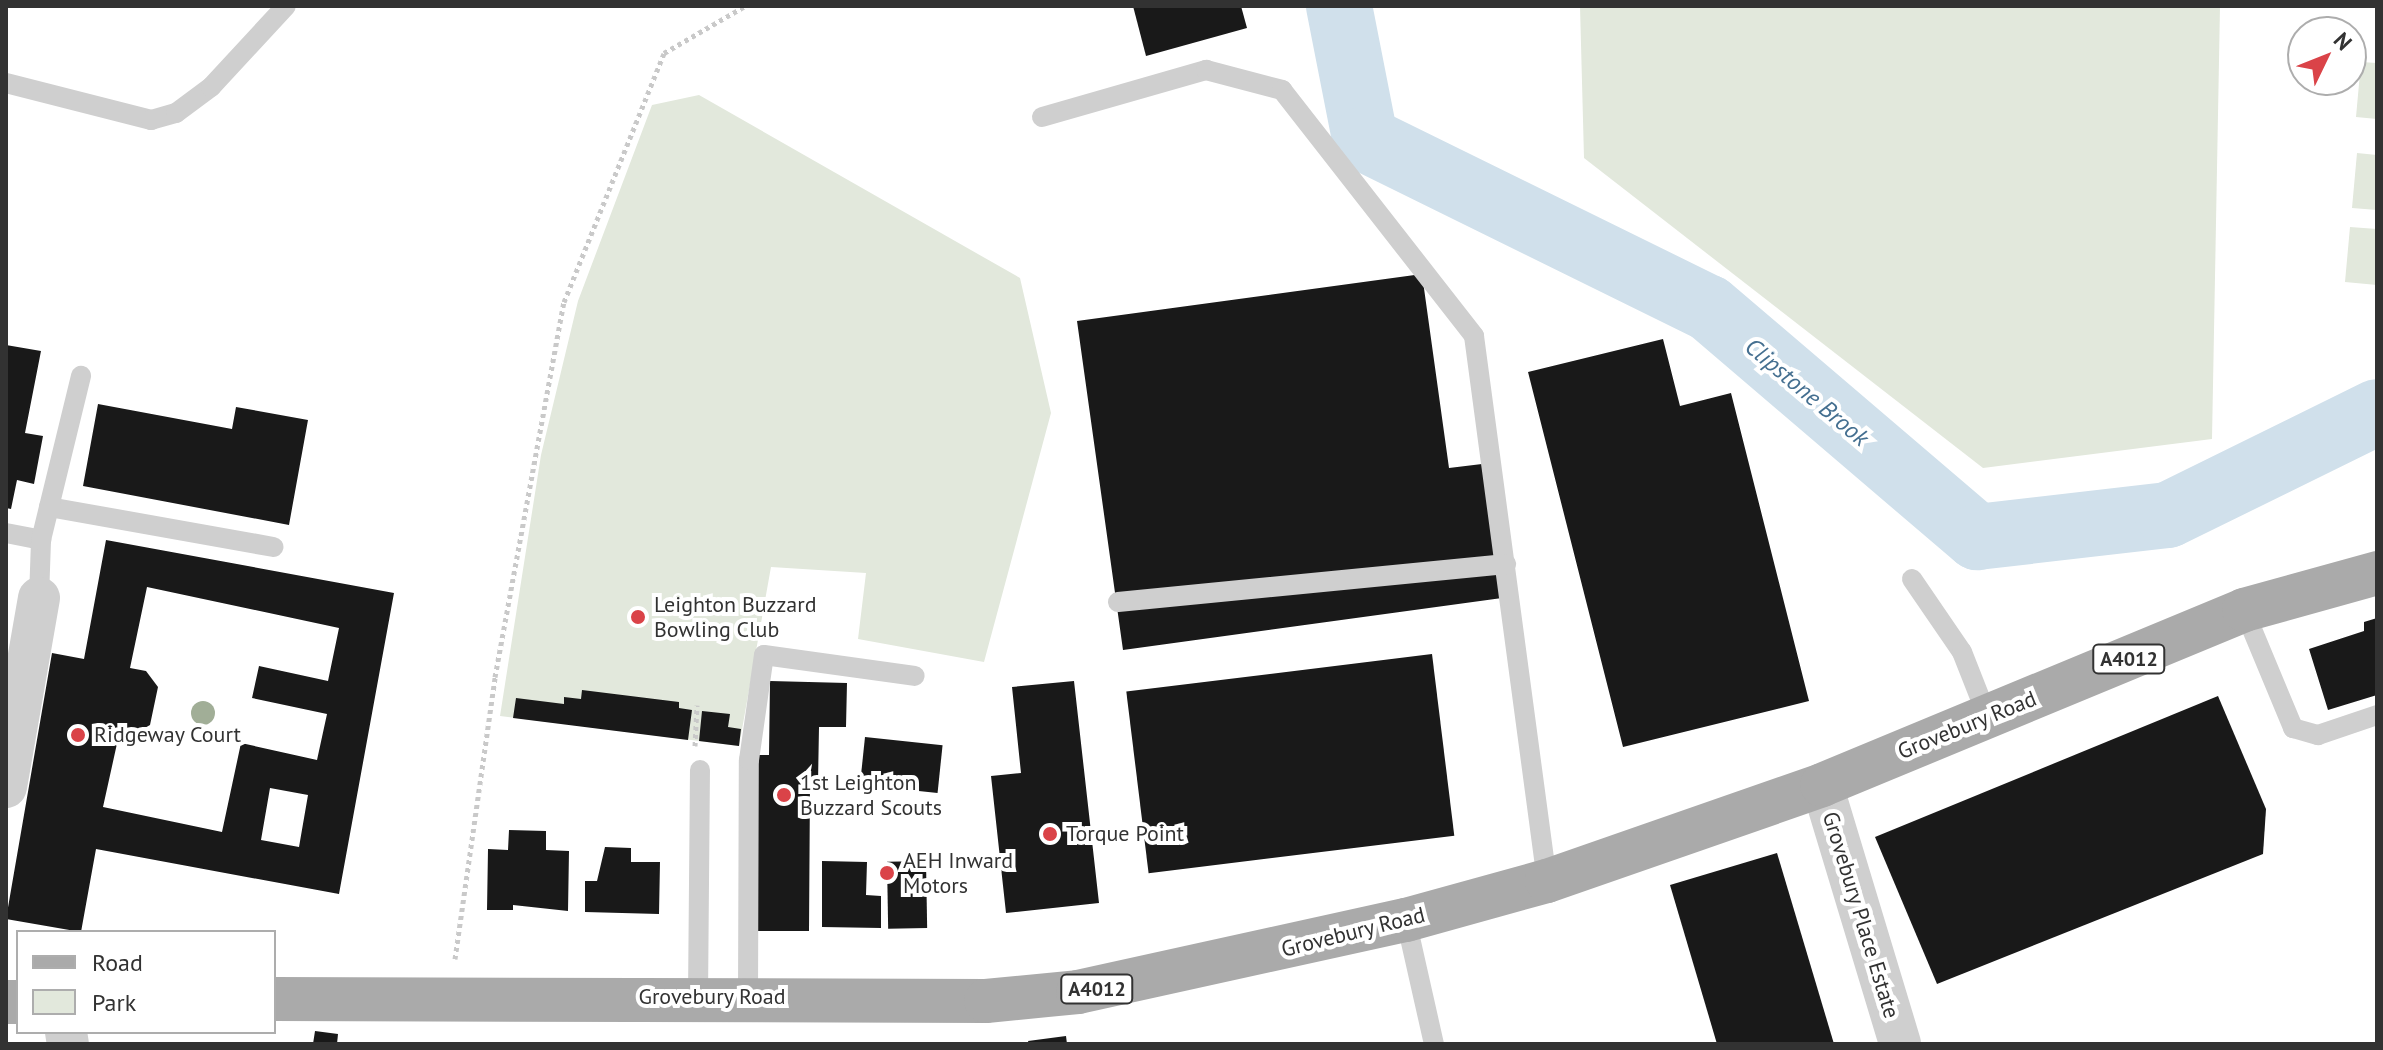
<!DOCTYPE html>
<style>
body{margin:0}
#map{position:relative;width:2383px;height:1050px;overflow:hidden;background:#fff;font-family:"PT Sans",sans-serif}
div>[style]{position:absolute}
.green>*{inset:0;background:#e2e8dc}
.river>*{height:66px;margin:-33px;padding:0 33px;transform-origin:33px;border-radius:33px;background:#d0e0eb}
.building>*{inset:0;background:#191919;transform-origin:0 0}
.path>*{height:5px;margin-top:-2.5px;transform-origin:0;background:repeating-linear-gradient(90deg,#c9c9c9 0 4px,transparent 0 8px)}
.service>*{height:20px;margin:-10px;padding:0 10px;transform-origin:10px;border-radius:10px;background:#cfcfcf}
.minor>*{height:42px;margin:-21px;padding:0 21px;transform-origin:21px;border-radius:21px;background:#cfcfcf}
.primary>*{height:44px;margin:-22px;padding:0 22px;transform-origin:22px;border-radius:22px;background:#aaa}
.trees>*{width:24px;height:24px;margin:-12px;border-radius:50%;background:#a1ae97}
.dots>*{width:22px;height:22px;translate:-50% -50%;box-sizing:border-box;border:4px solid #fff;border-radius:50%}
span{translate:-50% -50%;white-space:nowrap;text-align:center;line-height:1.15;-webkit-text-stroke:8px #fff;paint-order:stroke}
.shield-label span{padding:2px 6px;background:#fff;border:2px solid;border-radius:6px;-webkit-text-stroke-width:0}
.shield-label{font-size:20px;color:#323232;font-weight:700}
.poi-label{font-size:22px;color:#323232}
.left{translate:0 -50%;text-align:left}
.street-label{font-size:22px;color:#323232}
.water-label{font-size:24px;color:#446f90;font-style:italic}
.frame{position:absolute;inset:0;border:8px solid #323232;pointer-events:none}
.legend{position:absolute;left:16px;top:930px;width:260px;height:104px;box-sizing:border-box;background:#fff;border:2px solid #adadad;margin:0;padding:10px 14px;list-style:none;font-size:24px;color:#323232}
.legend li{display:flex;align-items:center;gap:16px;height:40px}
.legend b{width:40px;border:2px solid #adadad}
.north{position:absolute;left:2287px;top:16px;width:80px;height:80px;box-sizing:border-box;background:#fff;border:2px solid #adadad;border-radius:50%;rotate:47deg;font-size:22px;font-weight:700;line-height:32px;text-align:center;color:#323232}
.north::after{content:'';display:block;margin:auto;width:28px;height:36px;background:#da4348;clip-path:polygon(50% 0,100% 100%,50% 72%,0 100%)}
</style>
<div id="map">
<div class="green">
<i style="clip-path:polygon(1580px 6px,2220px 6px,2212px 439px,1983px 468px,1584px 158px)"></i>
<i style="clip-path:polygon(2361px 62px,2377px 63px,2377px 119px,2356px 117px)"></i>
<i style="clip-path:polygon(699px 95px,1020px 278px,1051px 413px,984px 662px,858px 639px,866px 573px,771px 567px,739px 746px,500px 716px,541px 455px,578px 301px,652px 105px)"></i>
<i style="clip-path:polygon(2357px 153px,2377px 155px,2377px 210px,2352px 208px)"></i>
<i style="clip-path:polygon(2350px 227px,2377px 229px,2377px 285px,2345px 282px)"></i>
</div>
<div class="river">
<i style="left:1339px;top:6px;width:136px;rotate:78.9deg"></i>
<i style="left:1365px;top:139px;width:383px;rotate:26.2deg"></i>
<i style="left:1709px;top:308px;width:353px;rotate:40.5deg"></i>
<i style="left:1977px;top:537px;width:192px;rotate:-6.6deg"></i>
<i style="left:2168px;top:515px;width:233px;rotate:-26.2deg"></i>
</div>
<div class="building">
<i style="clip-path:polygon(1133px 6px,1241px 6px,1247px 28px,1146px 56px)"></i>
<i style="clip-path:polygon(1422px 274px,1449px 468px,1482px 464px,1502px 598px,1123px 650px,1077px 321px)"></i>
<i style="clip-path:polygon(1663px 339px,1680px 406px,1731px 393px,1809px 701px,1623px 747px,1528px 372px)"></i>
<i style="clip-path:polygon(6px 345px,41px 351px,25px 433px,43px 436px,34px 484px,17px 480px,11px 509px,6px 508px)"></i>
<i style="clip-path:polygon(98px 404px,232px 429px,236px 407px,308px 420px,289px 525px,83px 486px)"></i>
<i style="clip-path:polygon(evenodd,106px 540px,394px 593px,339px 894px,96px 849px,81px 932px,6px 919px,52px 653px,84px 659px,106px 540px,147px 587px,339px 628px,328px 681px,259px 666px,252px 698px,327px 714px,317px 760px,241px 743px,222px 832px,103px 807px,120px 730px,136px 733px,150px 725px,158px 687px,146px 671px,130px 668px,147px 587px,106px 540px,270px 788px,308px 795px,299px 847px,261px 840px,270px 788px)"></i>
<i style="clip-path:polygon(2377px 618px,2377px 695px,2328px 710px,2309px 649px,2364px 631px,2364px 622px)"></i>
<i style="left:1432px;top:654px;width:183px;height:308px;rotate:83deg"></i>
<i style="clip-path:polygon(770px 681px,847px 683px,846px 727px,819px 727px,818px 783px,810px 783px,809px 931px,756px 931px,758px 755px,769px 755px)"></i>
<i style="clip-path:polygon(1074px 681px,1099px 903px,1006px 913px,991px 776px,1021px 773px,1012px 687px)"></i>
<i style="clip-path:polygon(582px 690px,679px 702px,679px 708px,692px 710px,688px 740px,513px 718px,516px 698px,564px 704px,564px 697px,581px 699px)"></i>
<i style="clip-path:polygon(2218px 696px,2266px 809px,2263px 854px,1937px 984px,1875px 837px)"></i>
<i style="clip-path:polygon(702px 711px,730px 714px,728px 727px,741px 729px,739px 746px,699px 741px)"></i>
<i style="left:865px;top:737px;width:78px;height:48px;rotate:6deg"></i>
<i style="clip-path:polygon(509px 830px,546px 831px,546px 850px,569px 851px,568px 911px,513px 905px,513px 910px,487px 910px,488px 849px,508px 850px)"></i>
<i style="clip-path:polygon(605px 847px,631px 848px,631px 862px,660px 862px,659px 914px,585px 912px,585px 881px,597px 881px)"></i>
<i style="clip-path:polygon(1777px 853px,1834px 1044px,1717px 1044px,1670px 885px)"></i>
<i style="clip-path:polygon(822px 861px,867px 862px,866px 895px,881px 896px,881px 928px,822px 927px)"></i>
<i style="left:926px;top:861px;width:67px;height:39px;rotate:89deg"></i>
<i style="clip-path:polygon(315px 1031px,338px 1034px,337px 1044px,313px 1044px)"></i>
<i style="clip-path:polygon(1066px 1036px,1067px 1044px,1029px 1044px,1028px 1041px)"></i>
</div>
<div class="path">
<i style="left:695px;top:746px;width:41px;rotate:-87.2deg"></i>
<i style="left:455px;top:959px;width:285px;rotate:-81.9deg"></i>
<i style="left:495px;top:677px;width:381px;rotate:-79.6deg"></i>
<i style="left:564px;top:302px;width:268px;rotate:-68.1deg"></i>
<i style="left:664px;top:53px;width:94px;rotate:-30.1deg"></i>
</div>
<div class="service">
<i style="left:6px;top:83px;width:150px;rotate:14.3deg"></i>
<i style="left:151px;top:120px;width:26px;rotate:-16deg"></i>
<i style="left:176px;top:113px;width:44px;rotate:-36.6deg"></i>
<i style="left:211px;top:87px;width:110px;rotate:-47.2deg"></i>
<i style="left:1042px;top:117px;width:171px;rotate:-16deg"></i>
<i style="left:1206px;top:70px;width:79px;rotate:14.7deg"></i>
<i style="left:1282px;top:90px;width:312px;rotate:52deg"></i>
<i style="left:1474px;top:336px;width:550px;rotate:82.37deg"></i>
<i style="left:49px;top:507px;width:228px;rotate:10.1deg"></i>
<i style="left:6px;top:533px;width:36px;rotate:11deg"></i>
<i style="left:1912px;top:579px;width:88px;rotate:55.6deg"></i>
<i style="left:1962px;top:652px;width:71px;rotate:68.5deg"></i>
<i style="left:39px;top:598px;width:58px;rotate:-88deg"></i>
<i style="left:41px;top:540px;width:169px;rotate:-76.3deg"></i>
<i style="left:1118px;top:602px;width:390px;rotate:-5.6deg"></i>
<i style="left:2244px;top:610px;width:128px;rotate:67.4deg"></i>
<i style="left:2293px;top:728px;width:26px;rotate:16deg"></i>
<i style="left:2318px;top:735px;width:62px;rotate:-18.7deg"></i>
<i style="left:1406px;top:920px;width:127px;rotate:77.3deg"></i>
<i style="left:698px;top:997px;width:227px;rotate:-89.5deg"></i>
<i style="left:748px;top:997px;width:237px;rotate:-89.8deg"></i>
<i style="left:749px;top:760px;width:106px;rotate:-81.9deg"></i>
<i style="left:764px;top:655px;width:152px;rotate:7.9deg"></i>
</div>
<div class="minor">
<i style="left:1822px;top:785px;width:270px;rotate:73.2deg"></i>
<i style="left:6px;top:787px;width:192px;rotate:-80.1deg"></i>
<i style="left:66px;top:1032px;width:12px;rotate:81deg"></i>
</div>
<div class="primary">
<i style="left:274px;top:999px;width:712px;rotate:0.16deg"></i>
<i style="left:986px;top:1001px;width:92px;rotate:-5.6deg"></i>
<i style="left:1078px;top:992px;width:336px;rotate:-12.4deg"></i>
<i style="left:1406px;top:920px;width:146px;rotate:-15.5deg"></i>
<i style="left:1547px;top:881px;width:291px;rotate:-19.2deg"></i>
<i style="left:1822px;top:785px;width:457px;rotate:-22.5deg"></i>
<i style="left:2244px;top:610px;width:138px;rotate:-15.5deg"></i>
<i style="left:6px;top:1002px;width:12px"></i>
</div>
<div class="trees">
<i style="left:203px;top:713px"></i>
</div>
<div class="dots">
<i style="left:638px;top:617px;background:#da4348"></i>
<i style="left:78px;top:735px;background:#da4348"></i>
<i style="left:784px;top:795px;background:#da4348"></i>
<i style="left:1050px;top:834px;background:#da4348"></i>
<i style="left:887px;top:873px;background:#da4348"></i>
</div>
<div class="shield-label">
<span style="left:2129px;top:659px">A4012</span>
<span style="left:1097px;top:989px">A4012</span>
</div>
<div class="poi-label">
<span class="left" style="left:654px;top:617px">Leighton Buzzard<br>Bowling Club</span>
<span class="left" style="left:94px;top:735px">Ridgeway Court</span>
<span class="left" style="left:800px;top:795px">1st Leighton<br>Buzzard Scouts</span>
<span class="left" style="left:1066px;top:834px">Torque Point</span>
<span class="left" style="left:903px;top:873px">AEH Inward<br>Motors</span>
</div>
<div class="street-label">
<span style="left:1967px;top:725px;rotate:-22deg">Grovebury Road</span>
<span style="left:1861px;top:915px;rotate:73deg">Grovebury Place Estate</span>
<span style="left:1353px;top:932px;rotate:-14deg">Grovebury Road</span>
<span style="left:712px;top:997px">Grovebury Road</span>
</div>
<div class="water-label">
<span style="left:1807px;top:392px;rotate:40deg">Clipstone Brook</span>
</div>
<div class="frame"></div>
<ul class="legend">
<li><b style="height:10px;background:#aaa"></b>Road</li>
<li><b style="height:22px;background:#e2e8dc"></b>Park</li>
</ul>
<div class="north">N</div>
</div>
